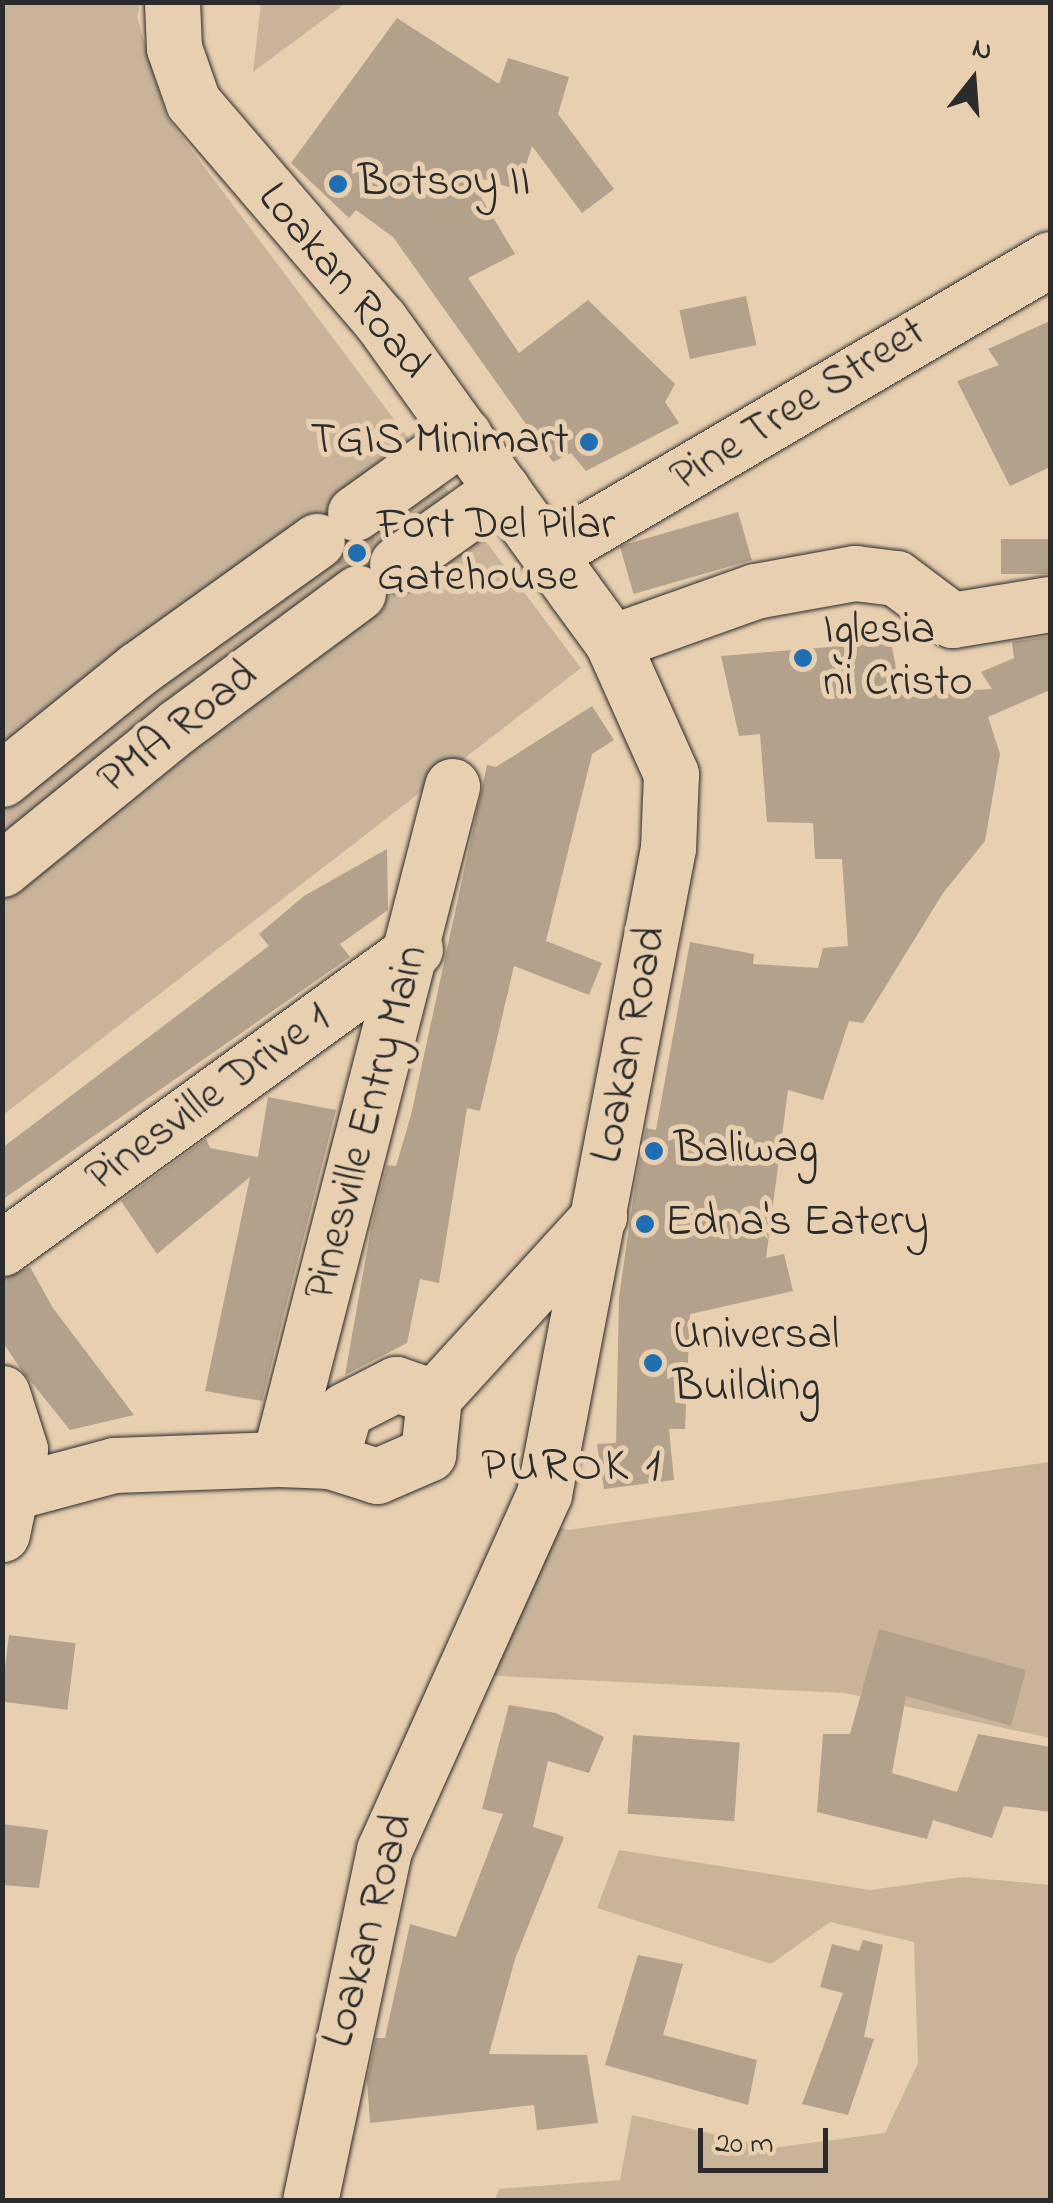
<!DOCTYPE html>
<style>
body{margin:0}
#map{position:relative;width:1053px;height:2203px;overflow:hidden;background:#e8cfb0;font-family:"Indie Flower",sans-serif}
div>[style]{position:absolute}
.green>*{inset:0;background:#c9b49a}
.building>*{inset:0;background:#b3a18b;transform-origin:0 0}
.roads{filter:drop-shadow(0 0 2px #2b2b2b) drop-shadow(0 0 2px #2b2b2b)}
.minor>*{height:55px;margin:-27.5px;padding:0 27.5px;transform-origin:27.5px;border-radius:27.5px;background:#e8cfb0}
.major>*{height:55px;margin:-27.5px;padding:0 27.5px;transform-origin:27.5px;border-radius:27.5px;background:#e8cfb0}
.dots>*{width:28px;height:28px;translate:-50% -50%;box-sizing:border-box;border:5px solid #e8cfb0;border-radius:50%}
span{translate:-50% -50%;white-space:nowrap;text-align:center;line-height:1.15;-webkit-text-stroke:10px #e8cfb0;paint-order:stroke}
.poi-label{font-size:45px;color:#2b2b2b}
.left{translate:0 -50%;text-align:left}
.right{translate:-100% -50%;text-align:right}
.street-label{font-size:45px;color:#2b2b2b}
.neighbourhood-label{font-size:48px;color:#2b2b2b;letter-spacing:2.5px}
.frame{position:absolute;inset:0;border:5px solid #2b2b2b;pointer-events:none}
.north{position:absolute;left:923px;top:30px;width:100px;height:100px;-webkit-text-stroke:8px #e8cfb0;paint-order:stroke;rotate:17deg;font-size:28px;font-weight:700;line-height:40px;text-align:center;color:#2b2b2b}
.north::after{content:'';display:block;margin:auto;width:35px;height:45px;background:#2b2b2b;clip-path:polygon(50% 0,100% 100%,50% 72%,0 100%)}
.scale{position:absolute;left:698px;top:2128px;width:130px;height:45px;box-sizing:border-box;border:5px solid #2b2b2b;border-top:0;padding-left:12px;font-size:30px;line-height:35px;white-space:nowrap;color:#2b2b2b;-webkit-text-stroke:8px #e8cfb0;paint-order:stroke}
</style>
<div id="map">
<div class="green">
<i style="clip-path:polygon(3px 3px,140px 3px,137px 17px,166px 116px,581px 668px,3px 1115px)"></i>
<i style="clip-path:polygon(261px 3px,261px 2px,346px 3px,253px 72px)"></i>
<i style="clip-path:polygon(1050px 1462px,1050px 1738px,845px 1693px,480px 1675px,550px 1524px,568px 1530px)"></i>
<i style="clip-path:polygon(619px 1850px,870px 1890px,964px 1877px,1050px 1885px,1050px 2200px,495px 2200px,499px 2189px,620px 2180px,632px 2115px,772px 2148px,885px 2133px,918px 2063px,914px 1942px,830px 1922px,771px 1964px,597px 1908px)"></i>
</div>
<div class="building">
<i style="clip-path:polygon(397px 18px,499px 84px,508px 58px,569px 77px,558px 114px,614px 189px,582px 213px,532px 146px,518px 190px,467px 174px,515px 254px,468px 278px,519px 353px,588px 300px,675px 384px,665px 402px,679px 423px,586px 471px,571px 453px,553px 462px,393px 237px,356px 210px,349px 218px,291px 163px)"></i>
<i style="left:746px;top:296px;width:50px;height:68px;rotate:78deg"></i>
<i style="clip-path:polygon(1050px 321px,1050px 467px,1010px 486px,957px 381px,999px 365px,988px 349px)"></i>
<i style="left:738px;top:512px;width:50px;height:123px;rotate:74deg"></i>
<i style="clip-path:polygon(375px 537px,366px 564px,336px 565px,347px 542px)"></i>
<i style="left:1050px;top:539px;width:35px;height:49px;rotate:90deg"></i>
<i style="clip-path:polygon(1050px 636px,1050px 690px,988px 717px,1000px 754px,985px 841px,943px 893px,863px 1023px,849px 1021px,823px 1100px,788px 1090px,766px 1258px,784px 1254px,793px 1291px,690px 1314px,685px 1429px,669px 1429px,674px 1480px,604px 1489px,597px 1444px,616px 1443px,619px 1297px,635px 1186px,646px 1128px,656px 1130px,690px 942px,754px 954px,753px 964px,818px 968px,823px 948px,848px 946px,842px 859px,815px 859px,813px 823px,767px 822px,760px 734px,739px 736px,721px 656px,891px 642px,901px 694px,992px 689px,981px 672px,1014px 658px,1012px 642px)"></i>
<i style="clip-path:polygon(592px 706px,614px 740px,592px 754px,546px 941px,602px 963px,589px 995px,514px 966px,480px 1111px,467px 1108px,439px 1283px,420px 1279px,407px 1343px,345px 1375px,371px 1228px,387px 1165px,396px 1166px,411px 1115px,487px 765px,496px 767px)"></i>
<i style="clip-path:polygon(387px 849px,388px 910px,340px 944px,350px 957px,2px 1200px,2px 1148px,269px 946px,259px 934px,304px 896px)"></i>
<i style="clip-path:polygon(268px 1097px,336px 1110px,262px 1401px,205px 1391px,250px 1177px,157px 1254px,121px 1201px,206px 1139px,210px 1148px,258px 1157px)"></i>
<i style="clip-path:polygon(30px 1267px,53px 1308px,134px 1415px,70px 1430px,20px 1368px,2px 1341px,2px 1279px)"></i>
<i style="clip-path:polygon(879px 1629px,1026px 1670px,1011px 1726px,906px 1696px,892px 1773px,957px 1792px,978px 1734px,1050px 1747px,1050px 1812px,1004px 1806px,992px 1838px,933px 1820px,927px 1839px,817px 1812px,823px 1734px,850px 1734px)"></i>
<i style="left:9px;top:1635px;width:67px;height:67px;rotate:7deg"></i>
<i style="clip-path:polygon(509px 1705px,556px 1713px,604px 1737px,589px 1773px,548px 1761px,533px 1827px,564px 1837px,515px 1959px,489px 2054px,587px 2055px,598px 2123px,537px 2130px,534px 2105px,370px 2123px,367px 2080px,376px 2038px,385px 2038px,410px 1924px,456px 1937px,503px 1814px,482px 1809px)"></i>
<i style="left:633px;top:1735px;width:107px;height:79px;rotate:4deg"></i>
<i style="clip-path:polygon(2px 1824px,48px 1830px,39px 1888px,2px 1885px)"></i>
<i style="clip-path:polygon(863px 1940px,883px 1945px,864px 2037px,874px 2039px,848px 2115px,802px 2104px,843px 1993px,820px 1987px,832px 1944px,859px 1951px)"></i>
<i style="clip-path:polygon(638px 1955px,683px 1964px,663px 2035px,757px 2060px,748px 2105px,605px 2065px)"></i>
</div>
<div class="roads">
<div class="minor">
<i style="left:355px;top:513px;width:134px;rotate:-35.6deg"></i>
<i style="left:548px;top:554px;width:582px;rotate:-30.44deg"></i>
<i style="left:397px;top:564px;width:129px;rotate:-35.5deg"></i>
<i style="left:612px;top:642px;width:152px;rotate:-19.6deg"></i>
<i style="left:755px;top:591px;width:102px;rotate:-10.2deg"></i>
<i style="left:855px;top:573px;width:41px;rotate:7deg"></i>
<i style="left:896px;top:578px;width:70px;rotate:36.9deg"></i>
<i style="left:952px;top:620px;width:99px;rotate:-9.3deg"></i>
<i style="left:2px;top:779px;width:175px;rotate:-39deg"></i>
<i style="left:138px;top:669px;width:220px;rotate:-35.6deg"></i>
<i style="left:2px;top:869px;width:227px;rotate:-39.1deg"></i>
<i style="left:178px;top:726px;width:224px;rotate:-36.5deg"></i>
<i style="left:2px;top:1248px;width:510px;rotate:-35.9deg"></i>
<i style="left:2px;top:1393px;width:59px;rotate:72.2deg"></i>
<i style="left:20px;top:1449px;width:87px;rotate:102deg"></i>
<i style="left:279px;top:1459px;width:695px;rotate:-75.58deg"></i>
<i style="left:330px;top:1461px;width:53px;rotate:-73.6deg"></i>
<i style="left:345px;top:1410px;width:57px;rotate:-27deg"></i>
<i style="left:396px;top:1384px;width:40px;rotate:18.9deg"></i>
<i style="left:2px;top:1495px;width:116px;rotate:-15deg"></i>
<i style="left:114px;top:1465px;width:165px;rotate:-2.1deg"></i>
<i style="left:279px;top:1459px;width:51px;rotate:2.2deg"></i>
<i style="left:330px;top:1461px;width:49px;rotate:17.7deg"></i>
<i style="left:377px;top:1476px;width:56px;rotate:-23.3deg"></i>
<i style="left:428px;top:1454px;width:57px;rotate:-84deg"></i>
<i style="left:434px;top:1397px;width:245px;rotate:-47.6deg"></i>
</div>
<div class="major">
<i style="left:172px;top:2px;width:46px;rotate:87.5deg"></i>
<i style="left:174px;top:48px;width:57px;rotate:70.6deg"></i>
<i style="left:193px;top:102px;width:287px;rotate:49.4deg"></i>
<i style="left:380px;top:320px;width:332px;rotate:54.3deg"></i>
<i style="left:574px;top:590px;width:64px;rotate:53.8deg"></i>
<i style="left:612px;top:642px;width:145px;rotate:65.9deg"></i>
<i style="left:671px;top:774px;width:74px;rotate:92.3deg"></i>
<i style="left:668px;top:848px;width:658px;rotate:100.87deg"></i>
<i style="left:544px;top:1494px;width:390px;rotate:114.2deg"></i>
<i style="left:384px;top:1850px;width:358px;rotate:101.9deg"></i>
</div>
</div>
<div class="dots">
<i style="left:338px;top:184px;background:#1f6fb2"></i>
<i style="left:589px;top:442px;background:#1f6fb2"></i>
<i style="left:357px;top:553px;background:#1f6fb2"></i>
<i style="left:803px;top:658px;background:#1f6fb2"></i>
<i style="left:654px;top:1151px;background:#1f6fb2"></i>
<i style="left:645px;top:1224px;background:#1f6fb2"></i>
<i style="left:653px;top:1363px;background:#1f6fb2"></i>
</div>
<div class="poi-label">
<span class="left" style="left:358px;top:184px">Botsoy II</span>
<span class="right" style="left:569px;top:442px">TGIS Minimart</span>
<span class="left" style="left:377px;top:553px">Fort Del Pilar<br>Gatehouse</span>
<span class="left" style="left:823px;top:658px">Iglesia<br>ni Cristo</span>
<span class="left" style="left:674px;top:1151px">Baliwag</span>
<span class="left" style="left:665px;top:1224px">Edna's Eatery</span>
<span class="left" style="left:673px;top:1363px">Universal<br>Building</span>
</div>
<div class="street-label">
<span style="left:342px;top:282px;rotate:50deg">Loakan Road</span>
<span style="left:799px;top:406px;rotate:-32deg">Pine Tree Street</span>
<span style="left:179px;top:729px;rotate:-38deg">PMA Road</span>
<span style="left:631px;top:1045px;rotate:-79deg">Loakan Road</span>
<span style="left:209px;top:1099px;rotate:-36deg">Pinesville Drive 1</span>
<span style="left:368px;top:1123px;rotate:-75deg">Pinesville Entry Main</span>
<span style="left:370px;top:1931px;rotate:-75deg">Loakan Road</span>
</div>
<div class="neighbourhood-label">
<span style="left:572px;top:1468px">PUROK 1</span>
</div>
<div class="frame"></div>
<div class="north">N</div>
<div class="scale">20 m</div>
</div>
